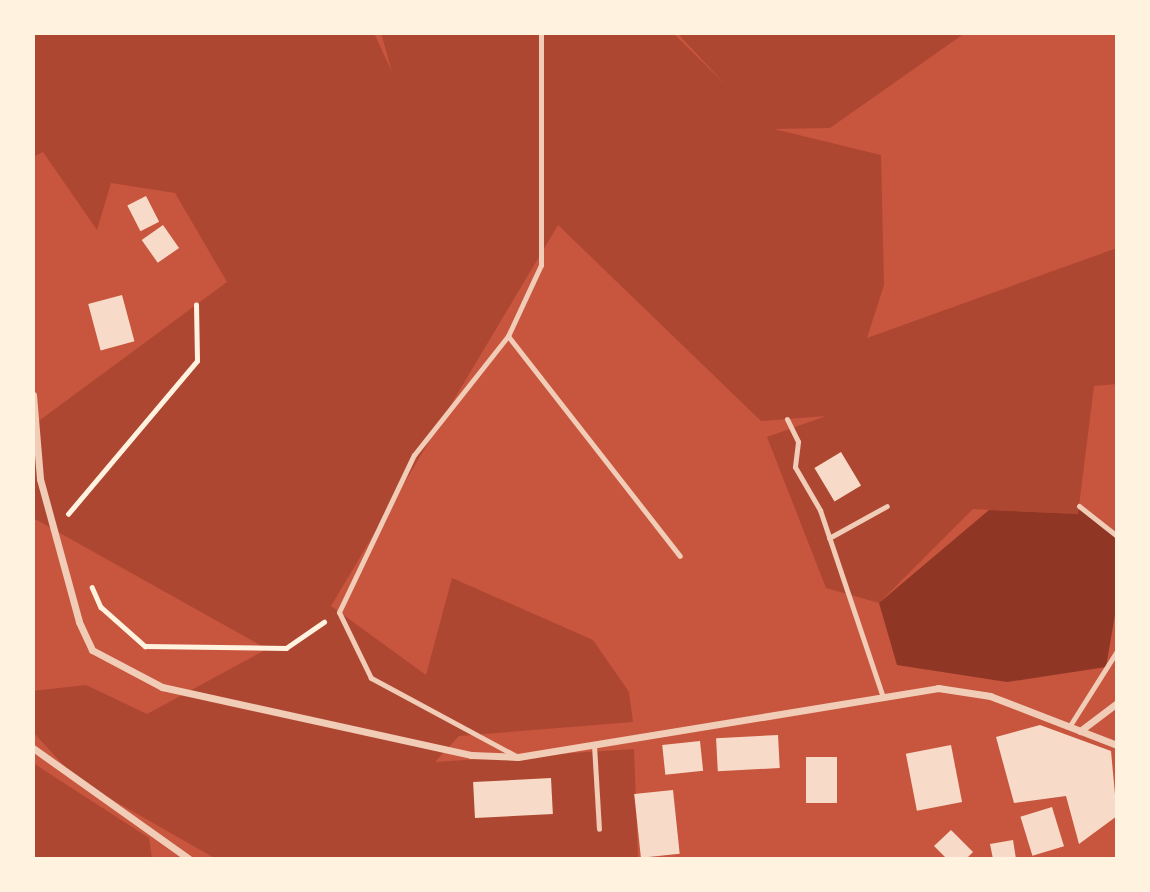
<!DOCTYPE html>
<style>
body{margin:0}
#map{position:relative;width:1150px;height:892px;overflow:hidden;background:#c8553d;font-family:"Times New Roman",serif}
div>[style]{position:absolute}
.green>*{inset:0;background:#ae4732}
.water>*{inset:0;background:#8f3625}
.building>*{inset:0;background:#f7dbc8;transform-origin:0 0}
.path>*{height:4.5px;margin:-2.25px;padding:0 2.25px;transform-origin:2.25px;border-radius:2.25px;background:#fff3e0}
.service>*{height:5px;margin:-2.5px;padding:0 2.5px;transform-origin:2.5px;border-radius:2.5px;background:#f1ccb7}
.minor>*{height:7px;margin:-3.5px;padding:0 3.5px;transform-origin:3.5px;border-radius:3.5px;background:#f1ccb7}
span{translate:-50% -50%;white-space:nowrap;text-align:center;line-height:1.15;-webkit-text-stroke:7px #fff3e0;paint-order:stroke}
.frame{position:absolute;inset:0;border:35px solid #fff3e0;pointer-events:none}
</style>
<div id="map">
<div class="green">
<i style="clip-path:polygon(33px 33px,374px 33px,392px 72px,381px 33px,673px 33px,727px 86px,677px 33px,965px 33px,830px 128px,774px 129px,881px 155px,884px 285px,867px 338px,1117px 248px,1117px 384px,1094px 386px,1078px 514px,973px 509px,879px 603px,826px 588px,767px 437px,826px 416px,761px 421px,558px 225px,331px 606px,426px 675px,452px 578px,593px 640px,629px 692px,633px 722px,459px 736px,435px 762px,634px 749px,638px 859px,216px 859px,76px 779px,33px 732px,33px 691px,86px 685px,147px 714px,267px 649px,33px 518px,33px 417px,36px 423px,227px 282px,175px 193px,111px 183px,97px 230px,43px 152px,33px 157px)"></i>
<i style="clip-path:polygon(33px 763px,149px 838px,152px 859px,33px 859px)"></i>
</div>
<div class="water">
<i style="clip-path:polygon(1079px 506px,1117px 536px,1117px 603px,1106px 667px,1007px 682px,897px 665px,879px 603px,989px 510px,1078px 514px)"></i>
</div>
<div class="building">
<i style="left:146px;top:196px;width:29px;height:21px;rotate:63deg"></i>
<i style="left:163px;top:225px;width:28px;height:26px;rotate:55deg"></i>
<i style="left:122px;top:295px;width:48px;height:35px;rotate:75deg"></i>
<i style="left:841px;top:452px;width:39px;height:31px;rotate:59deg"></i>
<i style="clip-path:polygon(1040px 725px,1111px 751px,1117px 816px,1079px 844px,1066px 796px,1014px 803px,996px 737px)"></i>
<i style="left:778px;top:735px;width:33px;height:62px;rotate:87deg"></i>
<i style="left:700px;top:741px;width:30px;height:38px;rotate:84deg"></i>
<i style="left:951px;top:745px;width:58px;height:46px;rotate:79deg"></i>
<i style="left:806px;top:757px;width:31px;height:46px"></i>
<i style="left:551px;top:778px;width:36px;height:78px;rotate:87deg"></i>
<i style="left:673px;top:790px;width:64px;height:39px;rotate:84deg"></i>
<i style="left:1052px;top:807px;width:41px;height:33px;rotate:73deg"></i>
<i style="clip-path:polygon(951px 830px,973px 852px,966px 859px,947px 859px,934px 846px)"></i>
<i style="clip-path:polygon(1013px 840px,1016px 859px,993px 859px,990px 844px)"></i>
</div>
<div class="path">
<i style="left:68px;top:514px;width:200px;rotate:-49.9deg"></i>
<i style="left:197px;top:361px;width:56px;rotate:-91deg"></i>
<i style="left:92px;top:587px;width:22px;rotate:66deg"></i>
<i style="left:101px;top:607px;width:59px;rotate:41.6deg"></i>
<i style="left:145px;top:646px;width:141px;rotate:0.8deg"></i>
<i style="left:286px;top:648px;width:46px;rotate:-34.4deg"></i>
</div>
<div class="service">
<i style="left:508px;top:336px;width:78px;rotate:-65.1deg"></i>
<i style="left:541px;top:265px;width:232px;rotate:-90deg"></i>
<i style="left:787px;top:419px;width:25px;rotate:64deg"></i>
<i style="left:798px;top:442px;width:25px;rotate:97deg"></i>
<i style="left:795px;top:467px;width:50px;rotate:59.8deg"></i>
<i style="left:820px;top:510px;width:197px;rotate:71.4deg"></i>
<i style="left:1079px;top:506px;width:48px;rotate:38.3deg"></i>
<i style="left:829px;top:538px;width:66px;rotate:-28.9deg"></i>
<i style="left:1069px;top:727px;width:90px;rotate:-57.7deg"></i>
<i style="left:594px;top:745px;width:84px;rotate:86.6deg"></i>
<i style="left:516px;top:756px;width:165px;rotate:-151.7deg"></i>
<i style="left:371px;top:678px;width:73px;rotate:-115.9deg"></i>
<i style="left:339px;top:612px;width:174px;rotate:-64.5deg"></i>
<i style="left:414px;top:455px;width:152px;rotate:-51.7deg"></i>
<i style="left:508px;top:336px;width:279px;rotate:52deg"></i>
</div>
<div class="minor">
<i style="left:33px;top:395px;width:84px;rotate:85.2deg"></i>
<i style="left:40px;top:479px;width:148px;rotate:74.7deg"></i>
<i style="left:79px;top:622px;width:31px;rotate:65deg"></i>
<i style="left:92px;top:650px;width:79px;rotate:27.9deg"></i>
<i style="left:162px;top:687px;width:316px;rotate:12.4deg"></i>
<i style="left:471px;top:755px;width:47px;rotate:2.4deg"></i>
<i style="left:518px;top:757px;width:426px;rotate:-9.3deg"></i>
<i style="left:938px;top:688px;width:53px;rotate:8.7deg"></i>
<i style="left:990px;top:696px;width:136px;rotate:21.1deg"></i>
<i style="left:1080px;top:731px;width:46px;rotate:-37.1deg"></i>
<i style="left:33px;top:748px;width:191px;rotate:35.4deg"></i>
</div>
<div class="frame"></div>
</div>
